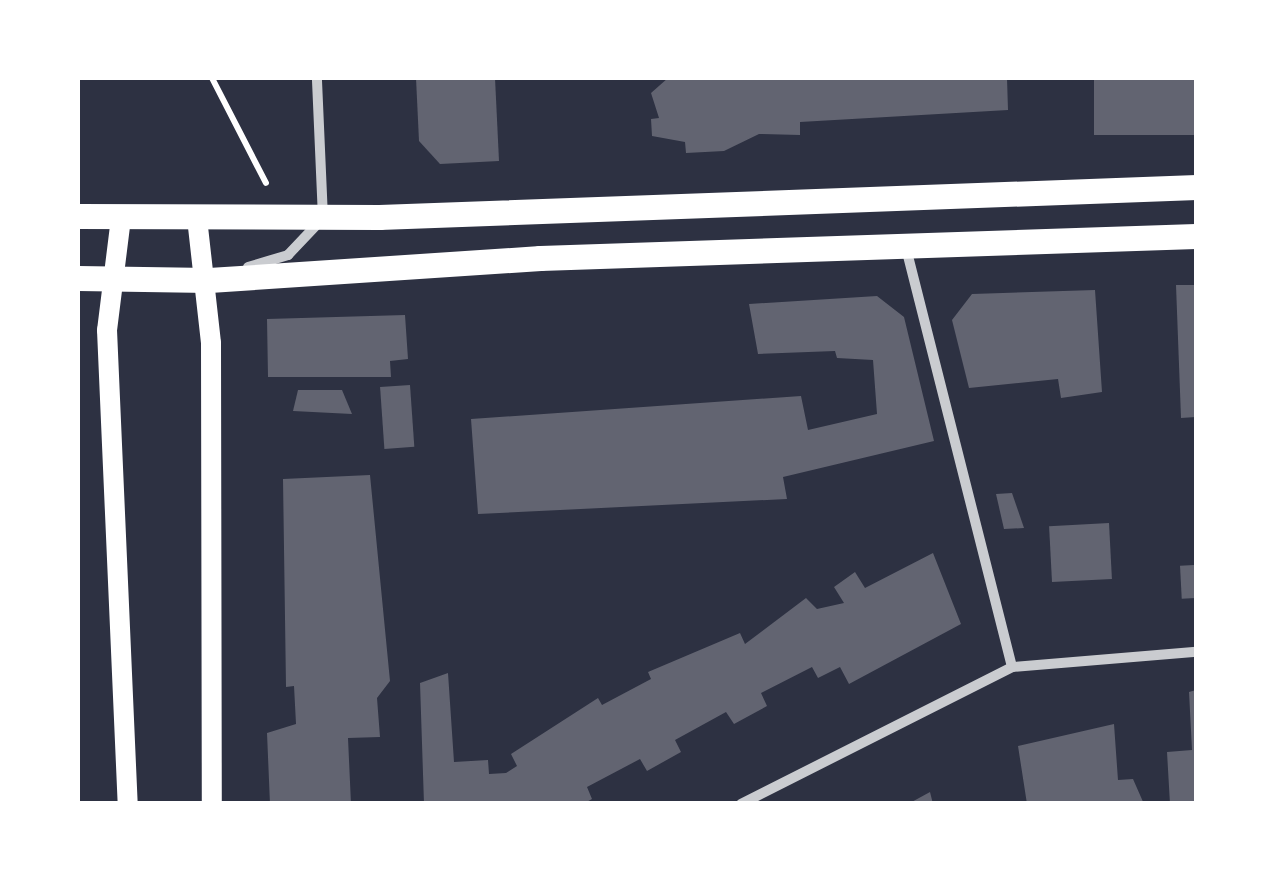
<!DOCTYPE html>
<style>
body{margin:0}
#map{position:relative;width:1274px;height:881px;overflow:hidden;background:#2d3142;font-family:"Public Sans",sans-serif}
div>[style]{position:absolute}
.building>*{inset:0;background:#626471;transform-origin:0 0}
.path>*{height:6px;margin:-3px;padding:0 3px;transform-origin:3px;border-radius:3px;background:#fff}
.minor>*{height:10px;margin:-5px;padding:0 5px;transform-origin:5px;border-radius:5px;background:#caccd0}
.secondary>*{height:20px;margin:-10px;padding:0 10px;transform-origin:10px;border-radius:10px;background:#fff}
.primary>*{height:25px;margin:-12.5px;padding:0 12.5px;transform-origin:12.5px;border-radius:12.5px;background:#fff}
span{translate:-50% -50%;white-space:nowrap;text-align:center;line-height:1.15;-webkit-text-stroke:10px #fff;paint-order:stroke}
.frame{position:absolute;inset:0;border:80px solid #fff;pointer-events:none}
</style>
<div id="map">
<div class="building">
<i style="clip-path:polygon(416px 78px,495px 78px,499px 161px,440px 164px,419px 141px)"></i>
<i style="clip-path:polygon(668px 78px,1007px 78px,1008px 110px,800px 122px,800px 135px,759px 134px,724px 151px,686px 153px,685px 142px,652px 136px,651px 119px,659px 118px,651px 93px)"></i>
<i style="left:1094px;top:78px;width:102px;height:57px"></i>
<i style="clip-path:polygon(1176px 285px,1196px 285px,1196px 417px,1181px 418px)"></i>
<i style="clip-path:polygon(1095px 290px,1102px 392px,1061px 398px,1058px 379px,969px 388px,952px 320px,972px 294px)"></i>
<i style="clip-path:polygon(877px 296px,904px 317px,934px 441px,783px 477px,787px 499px,478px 514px,471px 419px,801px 396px,808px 430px,877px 414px,873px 360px,837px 358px,835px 351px,758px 354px,749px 304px)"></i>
<i style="clip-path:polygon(405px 315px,408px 359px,390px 361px,391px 377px,268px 377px,267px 319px)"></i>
<i style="left:410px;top:385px;width:62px;height:30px;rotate:86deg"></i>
<i style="clip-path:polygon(298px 390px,342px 390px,352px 414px,293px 411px)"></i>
<i style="clip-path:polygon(370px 475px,390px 681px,377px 698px,380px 737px,348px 738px,351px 804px,270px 804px,267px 733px,296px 724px,294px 686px,286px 687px,283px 479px)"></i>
<i style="clip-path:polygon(1012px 493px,1024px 528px,1004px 529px,996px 494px)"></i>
<i style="left:1109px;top:523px;width:56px;height:60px;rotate:87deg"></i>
<i style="clip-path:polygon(933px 553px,961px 624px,849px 684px,840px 667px,818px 678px,812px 667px,761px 693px,767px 706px,734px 724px,726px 712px,675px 740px,681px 752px,647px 771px,640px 759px,587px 787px,592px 799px,583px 804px,424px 804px,420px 683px,448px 673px,454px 762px,488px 760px,489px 774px,506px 773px,517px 766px,511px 754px,598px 698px,602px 705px,651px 679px,648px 672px,740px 633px,745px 644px,806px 598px,817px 609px,844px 603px,834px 587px,855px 572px,865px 588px)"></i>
<i style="left:1194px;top:565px;width:33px;height:14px;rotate:87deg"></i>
<i style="clip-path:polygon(1196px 690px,1196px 804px,1170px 804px,1167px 752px,1192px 750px,1189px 692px)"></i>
<i style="clip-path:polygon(1114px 724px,1118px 780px,1133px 779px,1144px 804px,1027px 804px,1018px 746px)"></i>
<i style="clip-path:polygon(930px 792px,933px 804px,908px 804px)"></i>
</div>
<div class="path">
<i style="left:212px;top:78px;width:118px;rotate:62.8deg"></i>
</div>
<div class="minor">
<i style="left:906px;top:248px;width:432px;rotate:75.8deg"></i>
<i style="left:248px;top:267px;width:42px;rotate:-16.7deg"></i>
<i style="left:288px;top:255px;width:51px;rotate:-46.6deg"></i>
<i style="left:323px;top:218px;width:140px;rotate:-92.5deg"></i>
<i style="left:741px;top:804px;width:304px;rotate:-26.8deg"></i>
<i style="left:1012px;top:667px;width:185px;rotate:-4.7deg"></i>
</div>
<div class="secondary">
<i style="left:121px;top:218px;width:113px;rotate:97.1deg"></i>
<i style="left:107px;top:330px;width:474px;rotate:87.5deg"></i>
<i style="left:197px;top:218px;width:126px;rotate:83.6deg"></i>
<i style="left:211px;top:343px;width:461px;rotate:89.9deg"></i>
</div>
<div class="primary">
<i style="left:78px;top:216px;width:301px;rotate:0.2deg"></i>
<i style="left:379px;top:217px;width:818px;rotate:-2.1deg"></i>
<i style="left:78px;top:278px;width:131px;rotate:0.9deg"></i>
<i style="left:209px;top:280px;width:332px;rotate:-3.8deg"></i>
<i style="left:540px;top:258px;width:656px;rotate:-1.92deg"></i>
</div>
<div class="frame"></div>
</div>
